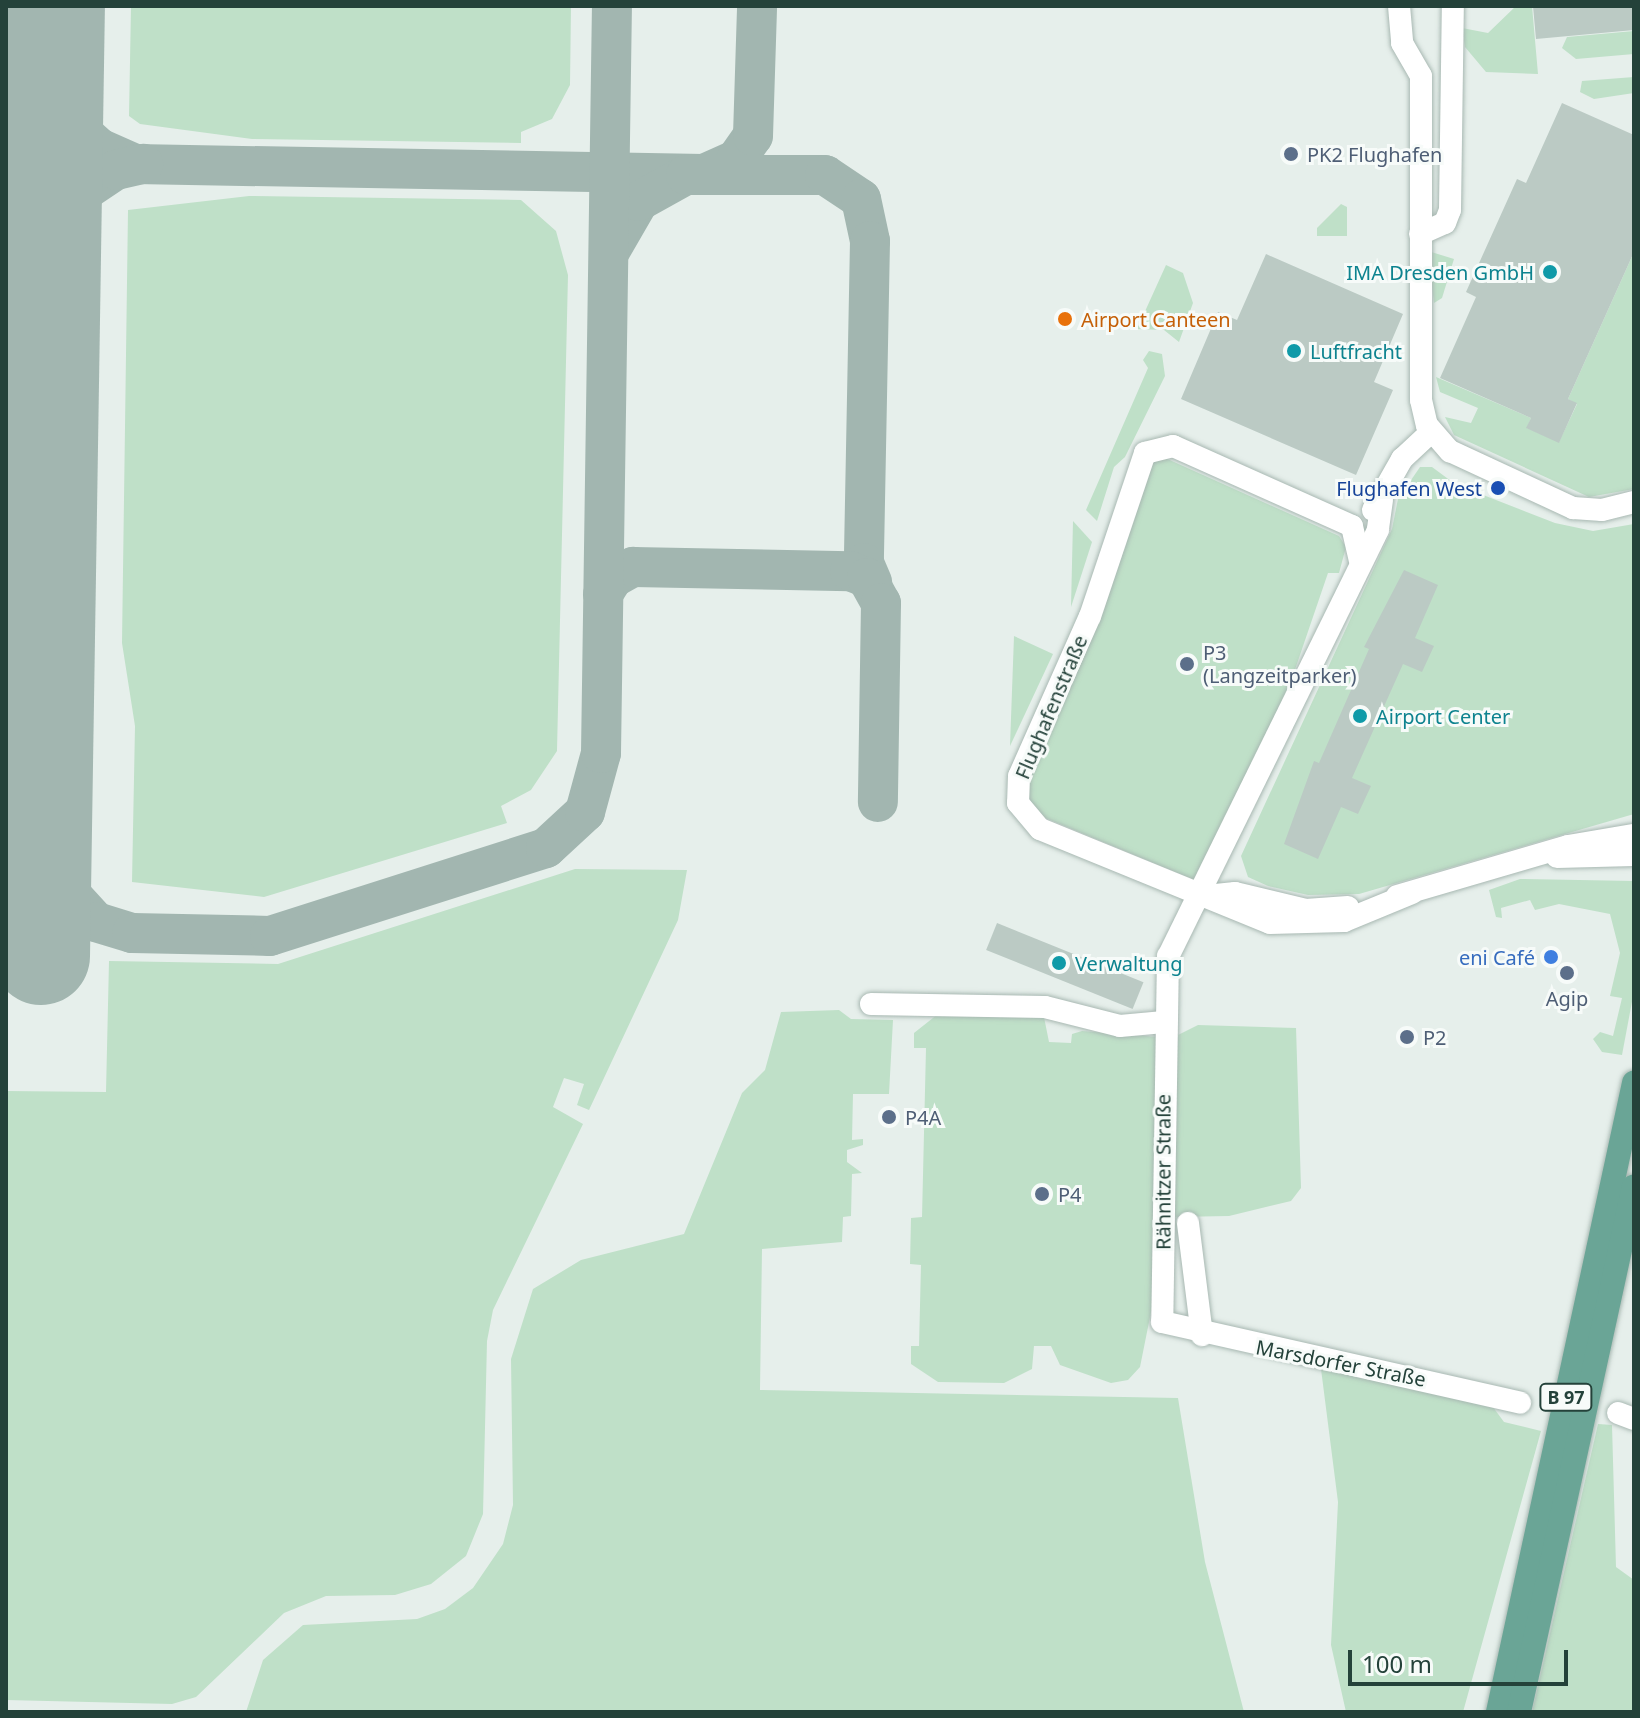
<!DOCTYPE html>
<meta charset="utf-8">
<style>
body{margin:0}
#map{position:relative;width:1640px;height:1718px;overflow:hidden;background:#e6efeb;font-family:"Noto Sans",sans-serif}
div>[style]{position:absolute}
.green>*{inset:0;background:#bfe0c8}
.taxiway>*{height:40px;margin:-20px;padding:0 20px;transform-origin:20px;border-radius:20px;background:#a2b6b0}
.runway>*{height:98px;margin:-49px;padding:0 49px;transform-origin:49px;border-radius:49px;background:#a2b6b0}
.building>*{inset:0;background:#bbcac4;transform-origin:0 0}
.roads{filter:drop-shadow(0 0 2px #a8b8b2) drop-shadow(0 0 2px #a8b8b2)}
.minor>*{height:22px;margin:-11px;padding:0 11px;transform-origin:11px;border-radius:11px;background:#fff}
.major>*{height:24px;margin:-12px;padding:0 12px;transform-origin:12px;border-radius:12px;background:#6aa596}
.dots>*{width:22px;height:22px;translate:-50% -50%;box-sizing:border-box;border:4px solid #f7fbf9;border-radius:50%}
span{translate:-50% -50%;white-space:nowrap;text-align:center;line-height:1.15;-webkit-text-stroke:6px #f7fbf9;paint-order:stroke}
.shield-label span{padding:2px 6px;background:#f7fbf9;border:2px solid;border-radius:6px;-webkit-text-stroke-width:0}
.shield-label{font-size:18px;color:#24423a;font-weight:700}
.service-label{font-size:20px;color:#4e5e75}
.left{translate:0 -50%;text-align:left}
.culture-label{font-size:20px;color:#0d838f}
.right{translate:-100% -50%;text-align:right}
.food-label{font-size:20px;color:#c56008}
.transit-label{font-size:20px;color:#164399}
.street-label{font-size:20px;color:#24423a}
.shop-label{font-size:20px;color:#366cbe}
.frame{position:absolute;inset:0;border:8px solid #24423a;pointer-events:none}
.scale{position:absolute;left:1348px;top:1650px;width:220px;height:36px;box-sizing:border-box;border:4px solid #24423a;border-top:0;padding-left:10px;font-size:24px;line-height:28px;white-space:nowrap;color:#24423a;-webkit-text-stroke:6px #f7fbf9;paint-order:stroke}
</style>
<div id="map">
<div class="green">
<i style="clip-path:polygon(131px 6px,571px 6px,570px 85px,552px 119px,521px 132px,521px 143px,252px 139px,140px 124px,129px 116px)"></i>
<i style="clip-path:polygon(1516px 6px,1532px 6px,1538px 74px,1486px 72px,1465px 47px,1462px 28px,1488px 33px)"></i>
<i style="clip-path:polygon(1634px 31px,1634px 54px,1576px 59px,1562px 48px,1567px 37px)"></i>
<i style="clip-path:polygon(1634px 77px,1634px 93px,1594px 99px,1580px 92px,1582px 81px)"></i>
<i style="clip-path:polygon(249px 196px,521px 200px,556px 231px,568px 275px,557px 751px,531px 790px,501px 806px,507px 823px,264px 897px,132px 882px,135px 726px,122px 643px,128px 210px)"></i>
<i style="clip-path:polygon(1341px 204px,1347px 207px,1347px 236px,1317px 236px,1317px 228px)"></i>
<i style="clip-path:polygon(1428px 251px,1454px 259px,1442px 298px,1434px 303px)"></i>
<i style="clip-path:polygon(1634px 252px,1634px 489px,1589px 497px,1454px 435px,1445px 417px,1471px 423px,1478px 408px,1440px 392px,1436px 377px,1531px 418px,1527px 428px,1559px 442px,1577px 404px,1568px 399px)"></i>
<i style="clip-path:polygon(1166px 265px,1183px 273px,1193px 303px,1179px 342px,1164px 330px,1137px 329px)"></i>
<i style="clip-path:polygon(1149px 351px,1162px 354px,1165px 376px,1125px 457px,1114px 467px,1097px 521px,1086px 510px,1148px 368px,1143px 360px)"></i>
<i style="clip-path:polygon(1163px 457px,1339px 536px,1346px 547px,1339px 573px,1328px 573px,1287px 693px,1197px 881px,1043px 817px,1029px 803px,1026px 780px,1154px 459px)"></i>
<i style="clip-path:polygon(1420px 467px,1432px 467px,1455px 484px,1555px 523px,1593px 531px,1634px 524px,1634px 814px,1359px 894px,1308px 895px,1268px 886px,1248px 877px,1241px 856px,1392px 529px,1398px 499px)"></i>
<i style="clip-path:polygon(1073px 521px,1092px 542px,1071px 607px)"></i>
<i style="clip-path:polygon(1014px 636px,1053px 654px,1010px 746px)"></i>
<i style="clip-path:polygon(575px 869px,687px 870px,678px 920px,589px 1110px,577px 1105px,584px 1084px,564px 1078px,553px 1107px,583px 1124px,493px 1310px,487px 1341px,483px 1514px,466px 1556px,431px 1584px,395px 1595px,326px 1596px,284px 1613px,196px 1697px,172px 1704px,6px 1700px,6px 1091px,106px 1092px,109px 961px,278px 964px)"></i>
<i style="clip-path:polygon(1520px 879px,1634px 881px,1634px 991px,1622px 1055px,1602px 1052px,1593px 1039px,1600px 1032px,1613px 1036px,1622px 998px,1610px 996px,1620px 953px,1610px 914px,1559px 904px,1535px 910px,1530px 900px,1501px 908px,1502px 918px,1496px 917px,1489px 890px)"></i>
<i style="clip-path:polygon(839px 1010px,851px 1019px,893px 1020px,889px 1094px,853px 1094px,852px 1140px,863px 1139px,863px 1145px,847px 1150px,847px 1162px,862px 1173px,852px 1174px,851px 1216px,843px 1217px,842px 1242px,762px 1249px,760px 1390px,1178px 1398px,1205px 1562px,1244px 1712px,246px 1712px,263px 1660px,303px 1625px,417px 1619px,445px 1609px,473px 1588px,503px 1544px,513px 1505px,511px 1359px,533px 1289px,581px 1260px,684px 1234px,742px 1093px,765px 1070px,781px 1012px)"></i>
<i style="clip-path:polygon(938px 1014px,1044px 1017px,1049px 1042px,1071px 1043px,1072px 1034px,1082px 1031px,1158px 1037px,1154px 1297px,1140px 1367px,1128px 1380px,1111px 1383px,1060px 1365px,1051px 1346px,1034px 1346px,1032px 1369px,1004px 1383px,938px 1382px,911px 1364px,911px 1346px,919px 1346px,921px 1265px,910px 1264px,911px 1218px,922px 1217px,926px 1048px,914px 1048px,914px 1033px)"></i>
<i style="clip-path:polygon(1198px 1025px,1296px 1028px,1301px 1188px,1291px 1201px,1229px 1216px,1174px 1217px,1174px 1037px)"></i>
<i style="clip-path:polygon(1321px 1369px,1487px 1399px,1504px 1422px,1541px 1431px,1463px 1712px,1346px 1712px,1331px 1645px,1338px 1502px)"></i>
<i style="clip-path:polygon(1598px 1424px,1612px 1425px,1616px 1567px,1634px 1580px,1634px 1712px,1532px 1712px)"></i>
</div>
<div class="taxiway">
<i style="left:55px;top:70px;width:26px;rotate:79deg"></i>
<i style="left:60px;top:96px;width:36px;rotate:62deg"></i>
<i style="left:77px;top:128px;width:30px;rotate:42deg"></i>
<i style="left:99px;top:148px;width:39px;rotate:24deg"></i>
<i style="left:135px;top:164px;width:569px;rotate:1.01deg"></i>
<i style="left:704px;top:174px;width:35px;rotate:-24deg"></i>
<i style="left:736px;top:160px;width:29px;rotate:-55deg"></i>
<i style="left:753px;top:136px;width:130px;rotate:-88.2deg"></i>
<i style="left:610px;top:251px;width:58px;rotate:-59.9deg"></i>
<i style="left:639px;top:201px;width:54px;rotate:-29deg"></i>
<i style="left:686px;top:175px;width:139px"></i>
<i style="left:825px;top:175px;width:43px;rotate:33.7deg"></i>
<i style="left:861px;top:199px;width:43px;rotate:77.9deg"></i>
<i style="left:870px;top:241px;width:322px;rotate:91.1deg"></i>
<i style="left:864px;top:563px;width:21px;rotate:67deg"></i>
<i style="left:52px;top:256px;width:35px;rotate:-75deg"></i>
<i style="left:61px;top:222px;width:37px;rotate:-54deg"></i>
<i style="left:83px;top:192px;width:40px;rotate:-34deg"></i>
<i style="left:116px;top:170px;width:28px;rotate:-13deg"></i>
<i style="left:603px;top:594px;width:19px;rotate:-58deg"></i>
<i style="left:613px;top:578px;width:23px;rotate:-29deg"></i>
<i style="left:633px;top:567px;width:217px;rotate:1.1deg"></i>
<i style="left:850px;top:571px;width:18px;rotate:22deg"></i>
<i style="left:867px;top:578px;width:29px;rotate:61deg"></i>
<i style="left:881px;top:603px;width:199px;rotate:90.9deg"></i>
<i style="left:43px;top:817px;width:60px;rotate:79.4deg"></i>
<i style="left:54px;top:876px;width:62px;rotate:47.6deg"></i>
<i style="left:96px;top:922px;width:38px;rotate:17deg"></i>
<i style="left:132px;top:933px;width:138px;rotate:1.2deg"></i>
<i style="left:270px;top:936px;width:290px;rotate:-17.7deg"></i>
<i style="left:546px;top:848px;width:53px;rotate:-42.7deg"></i>
<i style="left:585px;top:812px;width:61px;rotate:-74.8deg"></i>
<i style="left:601px;top:753px;width:747px;rotate:-89.16deg"></i>
</div>
<div class="runway">
<i style="left:41px;top:956px;width:950px;rotate:-89.1deg"></i>
</div>
<div class="building">
<i style="clip-path:polygon(1533px 6px,1634px 6px,1634px 30px,1536px 39px)"></i>
<i style="clip-path:polygon(1562px 103px,1634px 135px,1634px 252px,1568px 399px,1577px 403px,1559px 443px,1526px 428px,1531px 418px,1440px 378px,1476px 297px,1466px 292px,1517px 179px,1526px 183px)"></i>
<i style="clip-path:polygon(1266px 254px,1403px 314px,1374px 382px,1393px 390px,1356px 475px,1181px 399px,1218px 312px,1237px 320px)"></i>
<i style="clip-path:polygon(1404px 570px,1438px 585px,1415px 638px,1434px 646px,1422px 672px,1403px 664px,1352px 778px,1371px 786px,1358px 814px,1341px 807px,1318px 859px,1284px 844px,1314px 761px,1319px 763px,1369px 649px,1364px 647px)"></i>
<i style="left:997px;top:923px;width:158px;height:29px;rotate:22deg"></i>
</div>
<div class="roads">
<div class="minor">
<i style="left:1399px;top:6px;width:37px;rotate:85deg"></i>
<i style="left:1402px;top:43px;width:38px;rotate:60deg"></i>
<i style="left:1421px;top:76px;width:324px;rotate:90deg"></i>
<i style="left:1421px;top:400px;width:26px;rotate:77deg"></i>
<i style="left:1427px;top:425px;width:35px;rotate:49deg"></i>
<i style="left:1450px;top:451px;width:136px;rotate:24.9deg"></i>
<i style="left:1573px;top:508px;width:29px;rotate:4deg"></i>
<i style="left:1602px;top:510px;width:33px;rotate:-14deg"></i>
<i style="left:1420px;top:234px;width:27px;rotate:-24deg"></i>
<i style="left:1445px;top:223px;width:14px;rotate:-69deg"></i>
<i style="left:1450px;top:210px;width:204px;rotate:-89.2deg"></i>
<i style="left:1382px;top:500px;width:30px;rotate:98deg"></i>
<i style="left:1378px;top:530px;width:475px;rotate:116.2deg"></i>
<i style="left:1168px;top:956px;width:366px;rotate:90.9deg"></i>
<i style="left:1162px;top:1322px;width:367px;rotate:12.7deg"></i>
<i style="left:1373px;top:510px;width:59px;rotate:-60.4deg"></i>
<i style="left:1402px;top:459px;width:40px;rotate:-43deg"></i>
<i style="left:1360px;top:561px;width:36px;rotate:-103deg"></i>
<i style="left:1352px;top:526px;width:196px;rotate:-155.9deg"></i>
<i style="left:1173px;top:446px;width:29px;rotate:166deg"></i>
<i style="left:1145px;top:453px;width:172px;rotate:108.6deg"></i>
<i style="left:1090px;top:616px;width:175px;rotate:113.9deg"></i>
<i style="left:1019px;top:776px;width:27px;rotate:92deg"></i>
<i style="left:1018px;top:803px;width:34px;rotate:50deg"></i>
<i style="left:1040px;top:829px;width:248px;rotate:22.2deg"></i>
<i style="left:1270px;top:923px;width:74px;rotate:-1.5deg"></i>
<i style="left:1344px;top:921px;width:74px;rotate:-22.4deg"></i>
<i style="left:1557px;top:857px;width:77px;rotate:-1.5deg"></i>
<i style="left:1397px;top:896px;width:178px;rotate:-16.3deg"></i>
<i style="left:1568px;top:846px;width:67px;rotate:-9.5deg"></i>
<i style="left:1197px;top:897px;width:38px;rotate:-6deg"></i>
<i style="left:1235px;top:893px;width:73px;rotate:13.5deg"></i>
<i style="left:1306px;top:910px;width:42px;rotate:-4.1deg"></i>
<i style="left:871px;top:1004px;width:174px;rotate:1deg"></i>
<i style="left:1045px;top:1007px;width:77px;rotate:14.2deg"></i>
<i style="left:1120px;top:1026px;width:44px;rotate:-5.2deg"></i>
<i style="left:1188px;top:1223px;width:113px;rotate:82.9deg"></i>
<i style="left:1618px;top:1413px;width:17px;rotate:21deg"></i>
</div>
<div class="major">
<i style="left:1498px;top:1712px;width:644px;rotate:-77.8deg"></i>
<i style="left:1519px;top:1712px;width:538px;rotate:-77.67deg"></i>
</div>
</div>
<div class="dots">
<i style="left:1291px;top:154px;background:#5c6f8a"></i>
<i style="left:1550px;top:272px;background:#0f9aa8"></i>
<i style="left:1065px;top:319px;background:#e8710a"></i>
<i style="left:1294px;top:351px;background:#0f9aa8"></i>
<i style="left:1498px;top:488px;background:#1a4fb4"></i>
<i style="left:1187px;top:664px;background:#5c6f8a"></i>
<i style="left:1360px;top:716px;background:#0f9aa8"></i>
<i style="left:1551px;top:957px;background:#3f7fe0"></i>
<i style="left:1059px;top:963px;background:#0f9aa8"></i>
<i style="left:1567px;top:973px;background:#5c6f8a"></i>
<i style="left:1407px;top:1037px;background:#5c6f8a"></i>
<i style="left:889px;top:1117px;background:#5c6f8a"></i>
<i style="left:1042px;top:1194px;background:#5c6f8a"></i>
</div>
<div class="shield-label">
<span style="left:1566px;top:1397px">B 97</span>
</div>
<div class="service-label">
<span class="left" style="left:1307px;top:154px">PK2 Flughafen</span>
<span class="left" style="left:1203px;top:664px">P3<br>(Langzeitparker)</span>
<span style="left:1567px;top:998px">Agip</span>
<span class="left" style="left:1423px;top:1037px">P2</span>
<span class="left" style="left:905px;top:1117px">P4A</span>
<span class="left" style="left:1058px;top:1194px">P4</span>
</div>
<div class="culture-label">
<span class="right" style="left:1534px;top:272px">IMA Dresden GmbH</span>
<span class="left" style="left:1310px;top:351px">Luftfracht</span>
<span class="left" style="left:1376px;top:716px">Airport Center</span>
<span class="left" style="left:1075px;top:963px">Verwaltung</span>
</div>
<div class="food-label">
<span class="left" style="left:1081px;top:319px">Airport Canteen</span>
</div>
<div class="transit-label">
<span class="right" style="left:1482px;top:488px">Flughafen West</span>
</div>
<div class="street-label">
<span style="left:1051px;top:707px;rotate:-67deg">Flughafenstraße</span>
<span style="left:1163px;top:1172px;rotate:-90deg">Rähnitzer Straße</span>
<span style="left:1341px;top:1363px;rotate:11deg">Marsdorfer Straße</span>
</div>
<div class="shop-label">
<span class="right" style="left:1535px;top:957px">eni Café</span>
</div>
<div class="frame"></div>
<div class="scale">100 m</div>
</div>
